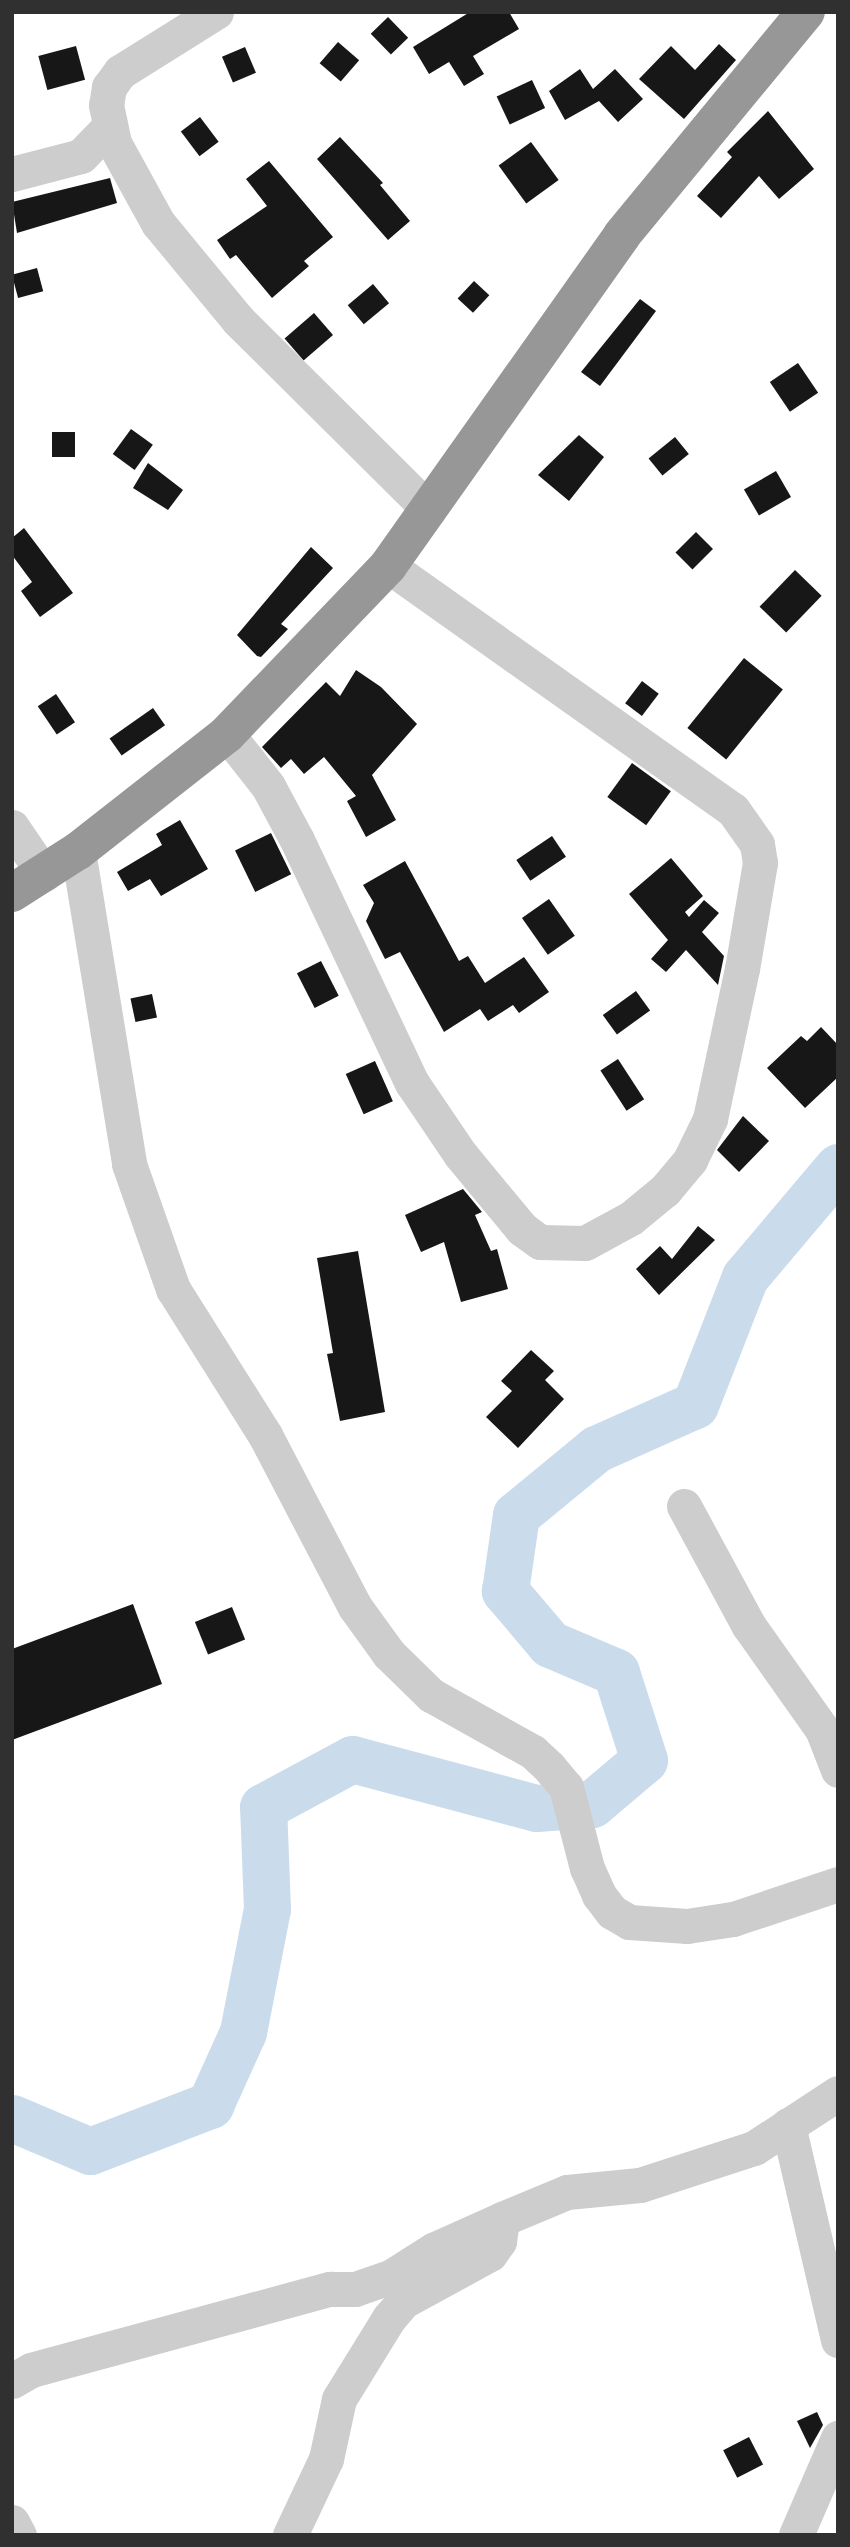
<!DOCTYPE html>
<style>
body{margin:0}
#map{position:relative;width:850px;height:2547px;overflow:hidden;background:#fff;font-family:Arial,sans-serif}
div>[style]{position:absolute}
.river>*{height:47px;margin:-23.5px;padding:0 23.5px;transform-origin:23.5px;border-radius:23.5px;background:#cadcec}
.building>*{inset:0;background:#171717;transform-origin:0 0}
.minor>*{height:35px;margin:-17.5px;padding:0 17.5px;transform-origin:17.5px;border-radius:17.5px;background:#cdcdcd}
.highway>*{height:38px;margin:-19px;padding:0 19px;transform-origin:19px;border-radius:19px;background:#979797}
span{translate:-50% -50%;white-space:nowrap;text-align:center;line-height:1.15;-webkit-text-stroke:7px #fff;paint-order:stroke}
.frame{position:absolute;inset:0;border:14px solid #303030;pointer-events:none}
</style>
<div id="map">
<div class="river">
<i style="left:12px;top:2118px;width:85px;rotate:22.9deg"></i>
<i style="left:90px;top:2151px;width:129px;rotate:-21deg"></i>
<i style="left:210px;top:2105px;width:80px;rotate:-65.7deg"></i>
<i style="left:243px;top:2032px;width:125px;rotate:-79deg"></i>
<i style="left:267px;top:1909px;width:102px;rotate:-92.2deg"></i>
<i style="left:263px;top:1807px;width:101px;rotate:-28.3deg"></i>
<i style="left:352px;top:1759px;width:190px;rotate:14.9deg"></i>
<i style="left:536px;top:1808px;width:56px;rotate:-4.1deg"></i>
<i style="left:592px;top:1804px;width:68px;rotate:-40.2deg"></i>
<i style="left:644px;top:1760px;width:92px;rotate:-107.7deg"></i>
<i style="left:616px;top:1672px;width:72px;rotate:-157deg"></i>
<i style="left:550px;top:1644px;width:70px;rotate:-130.3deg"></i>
<i style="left:505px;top:1591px;width:77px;rotate:-81.8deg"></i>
<i style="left:516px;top:1515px;width:104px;rotate:-39.5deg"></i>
<i style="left:596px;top:1449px;width:108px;rotate:-24deg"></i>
<i style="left:695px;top:1405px;width:137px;rotate:-68.7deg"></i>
<i style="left:745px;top:1277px;width:144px;rotate:-49.8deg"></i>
</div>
<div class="building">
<i style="clip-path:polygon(470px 12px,509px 12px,519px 29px,473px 56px,484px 74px,464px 86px,449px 62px,429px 74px,413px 47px)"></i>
<i style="left:388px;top:17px;width:29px;height:24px;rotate:46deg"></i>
<i style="left:338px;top:42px;width:28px;height:28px;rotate:41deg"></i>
<i style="clip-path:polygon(719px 44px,736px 60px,684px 119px,639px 79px,671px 46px,695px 70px)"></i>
<i style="left:76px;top:46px;width:35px;height:39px;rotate:75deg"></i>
<i style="left:245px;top:47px;width:28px;height:25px;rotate:67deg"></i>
<i style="clip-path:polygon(580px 69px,593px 89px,615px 69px,643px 99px,618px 122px,599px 101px,565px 120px,549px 91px)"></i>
<i style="left:532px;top:80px;width:31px;height:39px;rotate:65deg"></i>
<i style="clip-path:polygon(768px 111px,814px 169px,779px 199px,759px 176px,721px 218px,697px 196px,732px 157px,727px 152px)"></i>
<i style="left:200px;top:117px;width:31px;height:24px;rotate:53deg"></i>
<i style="clip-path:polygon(340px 137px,383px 183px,380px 185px,410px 221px,388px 240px,317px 159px)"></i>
<i style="left:531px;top:142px;width:47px;height:40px;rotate:54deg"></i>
<i style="clip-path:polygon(269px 161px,333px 237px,304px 261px,309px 266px,272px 298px,236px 255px,230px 259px,217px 240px,267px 206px,246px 179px)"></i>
<i style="clip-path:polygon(110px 178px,117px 203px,17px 233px,12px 202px)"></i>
<i style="left:37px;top:268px;width:24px;height:26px;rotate:75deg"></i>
<i style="left:474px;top:281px;width:21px;height:24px;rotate:43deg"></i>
<i style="left:373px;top:284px;width:25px;height:33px;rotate:50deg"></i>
<i style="clip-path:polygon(640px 299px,656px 311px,600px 386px,581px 372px)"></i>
<i style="left:314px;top:313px;width:29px;height:39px;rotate:49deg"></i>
<i style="left:798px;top:363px;width:36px;height:34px;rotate:56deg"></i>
<i style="left:131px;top:429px;width:27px;height:31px;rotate:36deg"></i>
<i style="left:52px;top:432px;width:23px;height:25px"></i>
<i style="clip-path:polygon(579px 435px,604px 457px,569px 501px,538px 475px)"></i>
<i style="left:675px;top:437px;width:22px;height:34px;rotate:51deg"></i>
<i style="clip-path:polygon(148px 463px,183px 490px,168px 510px,133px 488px)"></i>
<i style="left:776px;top:471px;width:30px;height:37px;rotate:60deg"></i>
<i style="clip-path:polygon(24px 528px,73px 593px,40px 617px,21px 591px,32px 582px,12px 555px,12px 538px)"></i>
<i style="left:696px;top:532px;width:24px;height:29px;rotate:45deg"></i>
<i style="clip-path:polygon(311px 547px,333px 568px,281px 624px,288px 629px,261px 657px,257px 656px,237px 635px)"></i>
<i style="left:795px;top:570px;width:37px;height:51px;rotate:44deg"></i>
<i style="left:744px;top:658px;width:50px;height:90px;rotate:39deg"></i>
<i style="clip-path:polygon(356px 670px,381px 687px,417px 724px,372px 775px,396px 820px,366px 837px,347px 801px,356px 796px,324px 757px,304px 774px,291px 759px,281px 768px,262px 747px,326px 682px,340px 696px)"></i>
<i style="left:642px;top:681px;width:21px;height:28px;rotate:37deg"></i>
<i style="left:56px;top:694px;width:34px;height:22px;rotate:56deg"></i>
<i style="left:153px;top:708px;width:21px;height:53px;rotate:55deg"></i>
<i style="left:632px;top:763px;width:48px;height:42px;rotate:36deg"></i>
<i style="clip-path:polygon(180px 820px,208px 869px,161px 896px,150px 879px,128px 891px,117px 872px,162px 845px,156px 834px)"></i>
<i style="left:271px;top:833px;width:46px;height:40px;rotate:64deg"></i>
<i style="left:552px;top:836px;width:25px;height:43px;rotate:56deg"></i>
<i style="clip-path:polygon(671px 858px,703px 896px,685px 912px,689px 917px,704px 900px,719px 913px,702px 932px,724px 956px,718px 985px,686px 950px,666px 972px,651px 959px,668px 940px,629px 894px)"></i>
<i style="clip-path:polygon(405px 861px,459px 961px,468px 956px,485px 983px,524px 957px,549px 992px,519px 1013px,513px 1005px,488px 1021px,480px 1009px,444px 1032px,400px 952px,385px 959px,366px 921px,374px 903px,363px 885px)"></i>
<i style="left:549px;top:899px;width:45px;height:33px;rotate:55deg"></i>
<i style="left:321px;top:961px;width:39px;height:27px;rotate:63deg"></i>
<i style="left:636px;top:991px;width:24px;height:41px;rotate:54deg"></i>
<i style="left:152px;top:994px;width:24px;height:22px;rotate:78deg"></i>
<i style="clip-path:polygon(821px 1027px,838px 1045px,838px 1077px,805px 1108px,767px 1068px,801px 1036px,807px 1041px)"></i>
<i style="left:618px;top:1059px;width:48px;height:21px;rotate:57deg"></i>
<i style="left:375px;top:1061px;width:44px;height:32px;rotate:66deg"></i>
<i style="clip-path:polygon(743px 1116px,769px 1141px,739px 1172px,717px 1150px)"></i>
<i style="clip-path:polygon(463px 1189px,482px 1212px,475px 1215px,491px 1251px,497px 1249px,508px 1289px,461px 1302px,444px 1242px,421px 1252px,405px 1215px)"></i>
<i style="clip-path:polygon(698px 1226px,715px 1240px,659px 1295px,636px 1269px,660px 1246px,672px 1259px)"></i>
<i style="clip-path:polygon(358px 1251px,385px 1412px,340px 1421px,327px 1354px,333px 1353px,317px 1258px)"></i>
<i style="clip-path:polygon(531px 1350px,554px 1371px,545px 1380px,564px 1399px,518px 1448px,486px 1417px,512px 1391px,501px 1381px)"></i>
<i style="clip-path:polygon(133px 1604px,162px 1684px,12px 1740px,12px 1649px)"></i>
<i style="left:232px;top:1607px;width:35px;height:40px;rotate:68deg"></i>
<i style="clip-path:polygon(817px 2412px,823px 2425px,810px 2448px,797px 2421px)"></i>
<i style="left:749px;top:2437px;width:31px;height:29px;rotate:63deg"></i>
</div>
<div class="minor">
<i style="left:216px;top:12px;width:113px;rotate:148deg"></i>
<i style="left:120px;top:72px;width:19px;rotate:126deg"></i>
<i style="left:109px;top:87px;width:18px;rotate:99deg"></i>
<i style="left:106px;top:105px;width:39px;rotate:78deg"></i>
<i style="left:114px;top:143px;width:91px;rotate:61.2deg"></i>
<i style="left:158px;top:223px;width:126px;rotate:50.5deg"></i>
<i style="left:238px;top:320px;width:269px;rotate:44.8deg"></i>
<i style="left:12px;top:174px;width:71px;rotate:-14.6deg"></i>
<i style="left:81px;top:156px;width:42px;rotate:-46deg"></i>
<i style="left:227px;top:734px;width:66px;rotate:51.7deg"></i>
<i style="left:268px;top:786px;width:61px;rotate:61.8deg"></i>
<i style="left:297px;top:840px;width:269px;rotate:64.7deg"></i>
<i style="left:412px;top:1083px;width:86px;rotate:55.9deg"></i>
<i style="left:460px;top:1154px;width:97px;rotate:50.4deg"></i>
<i style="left:522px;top:1229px;width:22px;rotate:36deg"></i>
<i style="left:540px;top:1242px;width:45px;rotate:1.3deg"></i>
<i style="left:585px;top:1243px;width:52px;rotate:-28.5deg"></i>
<i style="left:631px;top:1218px;width:44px;rotate:-39.5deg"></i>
<i style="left:665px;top:1190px;width:39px;rotate:-50deg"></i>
<i style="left:690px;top:1160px;width:46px;rotate:-64deg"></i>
<i style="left:710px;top:1119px;width:153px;rotate:-78deg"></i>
<i style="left:742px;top:969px;width:108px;rotate:-80.4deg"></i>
<i style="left:760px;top:863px;width:19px;rotate:-99deg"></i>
<i style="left:757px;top:844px;width:42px;rotate:-125.2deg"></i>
<i style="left:733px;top:810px;width:423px;rotate:-144.7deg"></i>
<i style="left:12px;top:827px;width:57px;rotate:55.8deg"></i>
<i style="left:78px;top:851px;width:317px;rotate:80.7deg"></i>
<i style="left:129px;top:1164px;width:133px;rotate:70.6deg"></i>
<i style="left:173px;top:1289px;width:173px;rotate:57.8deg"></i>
<i style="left:265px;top:1435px;width:194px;rotate:62.4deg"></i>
<i style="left:355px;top:1607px;width:58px;rotate:54.1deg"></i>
<i style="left:389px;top:1654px;width:59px;rotate:44.3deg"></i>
<i style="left:431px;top:1695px;width:117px;rotate:29.2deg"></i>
<i style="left:533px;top:1752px;width:22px;rotate:43deg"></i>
<i style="left:549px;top:1767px;width:26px;rotate:50deg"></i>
<i style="left:566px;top:1787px;width:84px;rotate:75.5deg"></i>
<i style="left:587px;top:1868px;width:30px;rotate:66deg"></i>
<i style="left:599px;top:1895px;width:21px;rotate:53deg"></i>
<i style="left:612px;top:1912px;width:20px;rotate:30deg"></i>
<i style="left:629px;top:1922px;width:58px;rotate:3.9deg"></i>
<i style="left:687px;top:1926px;width:47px;rotate:-8.7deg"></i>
<i style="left:733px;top:1919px;width:111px;rotate:-18.4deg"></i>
<i style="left:684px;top:1506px;width:136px;rotate:61.6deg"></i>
<i style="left:749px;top:1626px;width:126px;rotate:54.7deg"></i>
<i style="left:822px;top:1729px;width:44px;rotate:68.7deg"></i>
<i style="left:788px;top:2125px;width:221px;rotate:76.9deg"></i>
<i style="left:12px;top:2381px;width:22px;rotate:-30deg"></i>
<i style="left:31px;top:2370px;width:310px;rotate:-15.2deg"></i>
<i style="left:330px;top:2289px;width:25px"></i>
<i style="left:355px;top:2289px;width:39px;rotate:-19deg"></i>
<i style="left:392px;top:2276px;width:49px;rotate:-32.4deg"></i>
<i style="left:433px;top:2250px;width:76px;rotate:-24.2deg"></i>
<i style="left:12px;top:2522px;width:15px;rotate:62deg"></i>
<i style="left:290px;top:2535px;width:84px;rotate:-64.7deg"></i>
<i style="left:326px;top:2459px;width:61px;rotate:-77.8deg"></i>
<i style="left:339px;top:2399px;width:95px;rotate:-58.3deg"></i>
<i style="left:389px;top:2318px;width:23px;rotate:-49deg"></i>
<i style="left:404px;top:2301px;width:98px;rotate:-28.7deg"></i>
<i style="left:490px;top:2254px;width:16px;rotate:-55deg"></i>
<i style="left:499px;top:2241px;width:22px;rotate:-82deg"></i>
<i style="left:502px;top:2219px;width:70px;rotate:-22.6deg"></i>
<i style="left:567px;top:2192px;width:73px;rotate:-5.5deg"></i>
<i style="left:640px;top:2185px;width:120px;rotate:-18deg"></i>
<i style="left:754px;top:2148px;width:100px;rotate:-33.2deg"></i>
<i style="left:796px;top:2535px;width:106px;rotate:-66.6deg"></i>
</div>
<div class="highway">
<i style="left:12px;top:893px;width:78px;rotate:-32.5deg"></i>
<i style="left:78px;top:851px;width:189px;rotate:-38.1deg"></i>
<i style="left:227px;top:734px;width:233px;rotate:-46.2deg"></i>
<i style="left:388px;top:566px;width:405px;rotate:-54.7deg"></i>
<i style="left:622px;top:235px;width:289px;rotate:-50.5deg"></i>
</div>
<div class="frame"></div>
</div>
